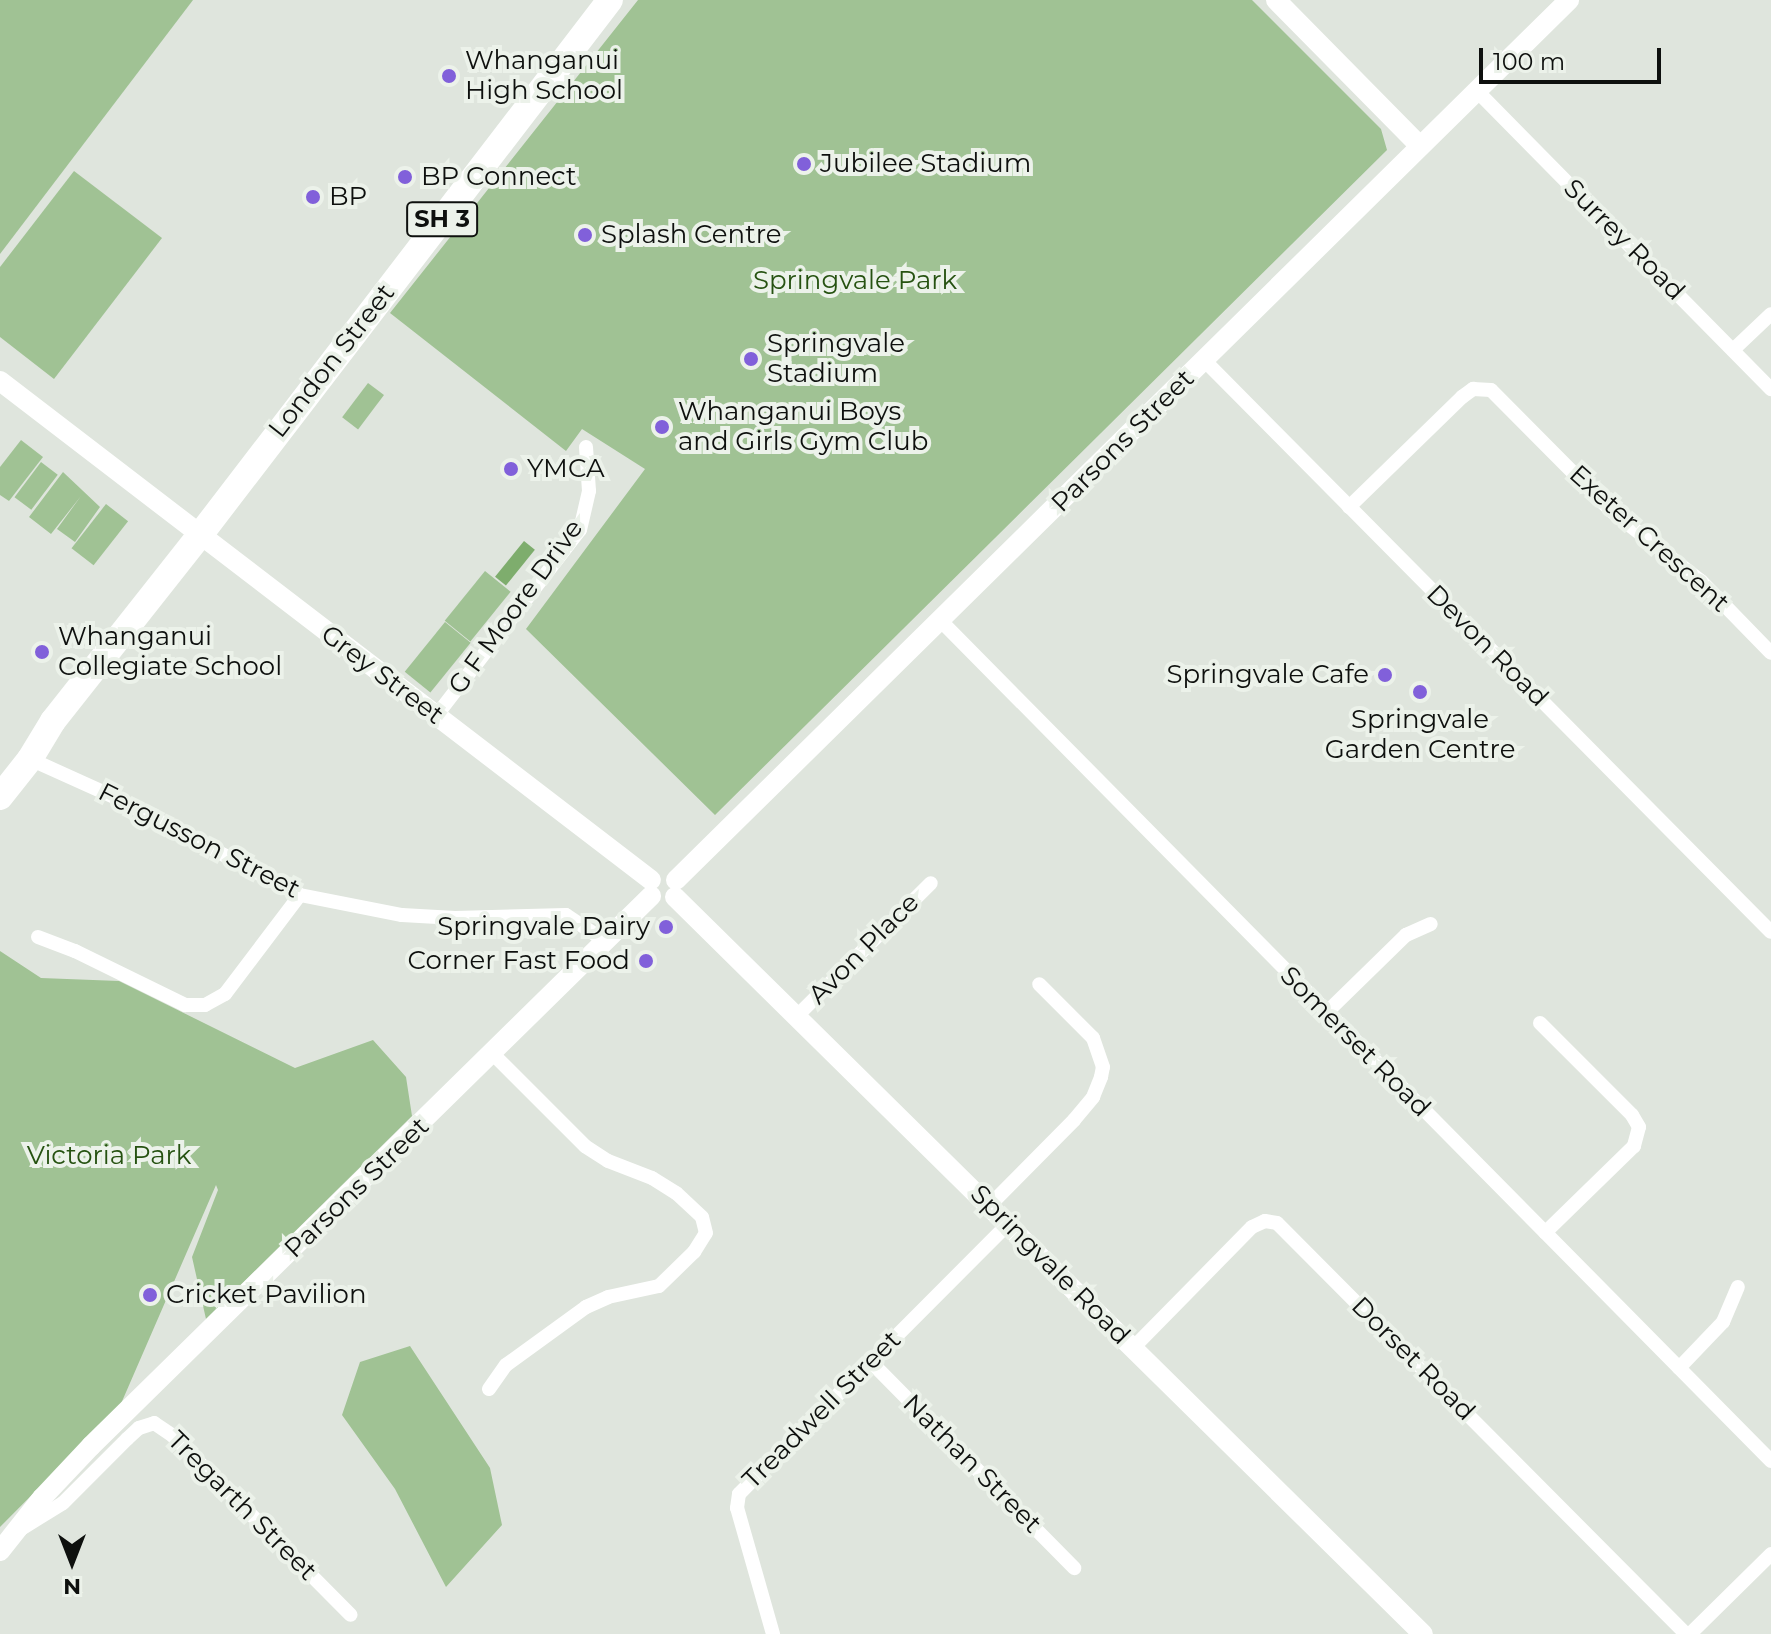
<!DOCTYPE html>
<style>
body{margin:0}
#map{position:relative;width:1771px;height:1634px;overflow:hidden;background:#dfe5dd;font-family:Montserrat,sans-serif}
div>[style]{position:absolute}
.green>*{inset:0;background:#a0c294;transform-origin:0 0}
.water>*{inset:0;background:#7ead6d;transform-origin:0 0}
.street>*{height:14px;margin:-7px;padding:0 7px;transform-origin:7px;border-radius:7px;background:#fff}
.secondary>*{height:20px;margin:-10px;padding:0 10px;transform-origin:10px;border-radius:10px;background:#fff}
.highway>*{height:26px;margin:-13px;padding:0 13px;transform-origin:13px;border-radius:13px;background:#fff}
.dots>*{width:22px;height:22px;translate:-50% -50%;box-sizing:border-box;border:4px solid #ecf2ea;border-radius:50%}
span{translate:-50% -50%;white-space:nowrap;text-align:center;line-height:1.15;-webkit-text-stroke:8px #ecf2ea;paint-order:stroke}
.shield-label span{padding:2px 6px;background:#ecf2ea;border:2px solid;border-radius:6px;-webkit-text-stroke-width:0}
.shield-label{font-size:24px;color:#0e100e;font-weight:700}
.poi-label{font-size:26px;color:#0e100e}
.left{translate:0 -50%;text-align:left}
.right{translate:-100% -50%;text-align:right}
.street-label{font-size:26px;color:#0e100e}
.park-label{font-size:26px;color:#265211}
.north{position:absolute;left:32px;top:1522px;width:80px;height:80px;-webkit-text-stroke:6px #ecf2ea;paint-order:stroke;rotate:180deg;font-size:22px;font-weight:700;line-height:32px;text-align:center;color:#0e100e}
.north::after{content:'';display:block;margin:auto;width:28px;height:36px;background:#0e100e;clip-path:polygon(50% 0,100% 100%,50% 72%,0 100%)}
.scale{position:absolute;left:1479px;top:48px;width:182px;height:36px;box-sizing:border-box;border:4px solid #0e100e;border-top:0;padding-left:10px;font-size:24px;line-height:28px;white-space:nowrap;color:#0e100e;-webkit-text-stroke:6px #ecf2ea;paint-order:stroke}
</style>
<div id="map">
<div class="green">
<i style="clip-path:polygon(0 0,193px 0,0 254px)"></i>
<i style="clip-path:polygon(638px 0,1252px 0,1381px 129px,1387px 150px,715px 815px,526px 629px,645px 469px,582px 429px,566px 451px,390px 313px)"></i>
<i style="clip-path:polygon(74px 171px,162px 238px,54px 379px,0 337px,0 267px)"></i>
<i style="left:368px;top:383px;width:20px;height:43px;rotate:37deg"></i>
<i style="clip-path:polygon(21px 440px,43px 457px,9px 501px,0 495px,0 467px)"></i>
<i style="left:41px;top:462px;width:21px;height:44px;rotate:37deg"></i>
<i style="clip-path:polygon(63px 472px,100px 507px,75px 542px,57px 529px,81px 496px,51px 534px,29px 517px)"></i>
<i style="left:106px;top:504px;width:28px;height:56px;rotate:38deg"></i>
<i style="left:485px;top:571px;width:33px;height:64px;rotate:39deg"></i>
<i style="left:445px;top:622px;width:33px;height:64px;rotate:39deg"></i>
<i style="clip-path:polygon(0 951px,41px 978px,119px 981px,295px 1068px,373px 1040px,406px 1077px,412px 1116px,206px 1319px,192px 1257px,218px 1190px,216px 1185px,120px 1406px,0 1527px)"></i>
<i style="clip-path:polygon(410px 1346px,490px 1468px,502px 1525px,446px 1587px,395px 1489px,342px 1415px,360px 1362px)"></i>
</div>
<div class="water">
<i style="left:524px;top:541px;width:14px;height:46px;rotate:39deg"></i>
</div>
<div class="street">
<i style="left:1477px;top:91px;width:419px;rotate:45.4deg"></i>
<i style="left:1733px;top:350px;width:52px;rotate:-43.5deg"></i>
<i style="left:1204px;top:360px;width:805px;rotate:45.25deg"></i>
<i style="left:1349px;top:507px;width:158px;rotate:-44.2deg"></i>
<i style="left:1462px;top:397px;width:14px;rotate:-36deg"></i>
<i style="left:1473px;top:389px;width:18px;rotate:3deg"></i>
<i style="left:1491px;top:390px;width:169px;rotate:45.2deg"></i>
<i style="left:1610px;top:510px;width:115px;rotate:38deg"></i>
<i style="left:1701px;top:581px;width:100px;rotate:45.8deg"></i>
<i style="left:941px;top:621px;width:1181px;rotate:45.34deg"></i>
<i style="left:436px;top:716px;width:235px;rotate:-52.3deg"></i>
<i style="left:580px;top:530px;width:40px;rotate:-77deg"></i>
<i style="left:589px;top:491px;width:44px;rotate:-93.9deg"></i>
<i style="left:30px;top:759px;width:92px;rotate:24.3deg"></i>
<i style="left:114px;top:797px;width:210px;rotate:27.8deg"></i>
<i style="left:300px;top:895px;width:104px;rotate:11.1deg"></i>
<i style="left:402px;top:915px;width:53px;rotate:3.2deg"></i>
<i style="left:455px;top:918px;width:111px;rotate:-1.5deg"></i>
<i style="left:566px;top:915px;width:47px;rotate:33.7deg"></i>
<i style="left:38px;top:937px;width:40px;rotate:21deg"></i>
<i style="left:75px;top:951px;width:123px;rotate:26.1deg"></i>
<i style="left:185px;top:1005px;width:20px"></i>
<i style="left:205px;top:1005px;width:23px;rotate:-29deg"></i>
<i style="left:225px;top:994px;width:124px;rotate:-52.9deg"></i>
<i style="left:1326px;top:1013px;width:112px;rotate:-44.3deg"></i>
<i style="left:1406px;top:935px;width:27px;rotate:-24deg"></i>
<i style="left:798px;top:1015px;width:187px;rotate:-44.8deg"></i>
<i style="left:1540px;top:1023px;width:130px;rotate:45deg"></i>
<i style="left:1632px;top:1115px;width:14px;rotate:60deg"></i>
<i style="left:1639px;top:1127px;width:20px;rotate:105deg"></i>
<i style="left:1634px;top:1146px;width:124px;rotate:135.7deg"></i>
<i style="left:990px;top:1205px;width:120px;rotate:-45.3deg"></i>
<i style="left:1074px;top:1120px;width:30px;rotate:-50deg"></i>
<i style="left:1093px;top:1097px;width:22px;rotate:-68deg"></i>
<i style="left:1101px;top:1077px;width:10px;rotate:-79deg"></i>
<i style="left:1103px;top:1067px;width:31px;rotate:-109deg"></i>
<i style="left:1093px;top:1038px;width:76px;rotate:-135deg"></i>
<i style="left:1134px;top:1347px;width:168px;rotate:-45.5deg"></i>
<i style="left:1252px;top:1227px;width:14px;rotate:-25deg"></i>
<i style="left:1265px;top:1221px;width:12px;rotate:9deg"></i>
<i style="left:1277px;top:1223px;width:580px;rotate:45.14deg"></i>
<i style="left:870px;top:1361px;width:291px;rotate:45.4deg"></i>
<i style="left:1679px;top:1368px;width:64px;rotate:-46.3deg"></i>
<i style="left:1723px;top:1322px;width:38px;rotate:-67deg"></i>
<i style="left:489px;top:1389px;width:29px;rotate:-55deg"></i>
<i style="left:506px;top:1365px;width:99px;rotate:-35.9deg"></i>
<i style="left:586px;top:1307px;width:24px;rotate:-24deg"></i>
<i style="left:608px;top:1297px;width:52px;rotate:-12.2deg"></i>
<i style="left:659px;top:1286px;width:49px;rotate:-44.2deg"></i>
<i style="left:694px;top:1252px;width:22px;rotate:-58deg"></i>
<i style="left:706px;top:1233px;width:16px;rotate:-104deg"></i>
<i style="left:702px;top:1217px;width:35px;rotate:-137deg"></i>
<i style="left:676px;top:1193px;width:28px;rotate:-148deg"></i>
<i style="left:652px;top:1178px;width:47px;rotate:-158.9deg"></i>
<i style="left:608px;top:1161px;width:27px;rotate:-147deg"></i>
<i style="left:585px;top:1146px;width:130px;rotate:-135deg"></i>
<i style="left:21px;top:1529px;width:49px;rotate:-31.8deg"></i>
<i style="left:63px;top:1503px;width:91px;rotate:-45deg"></i>
<i style="left:127px;top:1439px;width:16px;rotate:-43deg"></i>
<i style="left:139px;top:1428px;width:16px;rotate:-18deg"></i>
<i style="left:154px;top:1423px;width:23px;rotate:34deg"></i>
<i style="left:173px;top:1436px;width:252px;rotate:45.2deg"></i>
<i style="left:773px;top:1634px;width:131px;rotate:-105.9deg"></i>
<i style="left:737px;top:1508px;width:14px;rotate:-82deg"></i>
<i style="left:739px;top:1494px;width:383px;rotate:-45.1deg"></i>
<i style="left:1690px;top:1634px;width:114px;rotate:-44.6deg"></i>
</div>
<div class="secondary">
<i style="left:1276px;top:0;width:205px;rotate:45.4deg"></i>
<i style="left:0;top:381px;width:820px;rotate:37.47deg"></i>
<i style="left:676px;top:880px;width:1254px;rotate:-44.58deg"></i>
<i style="left:675px;top:897px;width:1050px;rotate:44.58deg"></i>
<i style="left:0;top:1551px;width:68px;rotate:-51.6deg"></i>
<i style="left:42px;top:1498px;width:71px;rotate:-46.7deg"></i>
<i style="left:91px;top:1446px;width:785px;rotate:-44.48deg"></i>
</div>
<div class="highway">
<i style="left:0;top:797px;width:48px;rotate:-51.7deg"></i>
<i style="left:30px;top:759px;width:44px;rotate:-58.8deg"></i>
<i style="left:53px;top:721px;width:237px;rotate:-51.7deg"></i>
<i style="left:200px;top:535px;width:674px;rotate:-52.54deg"></i>
</div>
<div class="dots">
<i style="left:449px;top:76px;background:#8160da"></i>
<i style="left:804px;top:164px;background:#8160da"></i>
<i style="left:405px;top:177px;background:#8160da"></i>
<i style="left:313px;top:197px;background:#8160da"></i>
<i style="left:585px;top:235px;background:#8160da"></i>
<i style="left:751px;top:359px;background:#8160da"></i>
<i style="left:662px;top:427px;background:#8160da"></i>
<i style="left:511px;top:469px;background:#8160da"></i>
<i style="left:42px;top:652px;background:#8160da"></i>
<i style="left:1385px;top:675px;background:#8160da"></i>
<i style="left:1420px;top:692px;background:#8160da"></i>
<i style="left:666px;top:927px;background:#8160da"></i>
<i style="left:646px;top:961px;background:#8160da"></i>
<i style="left:150px;top:1295px;background:#8160da"></i>
</div>
<div class="shield-label">
<span style="left:442px;top:219px">SH 3</span>
</div>
<div class="poi-label">
<span class="left" style="left:465px;top:76px">Whanganui<br>High School</span>
<span class="left" style="left:820px;top:164px">Jubilee Stadium</span>
<span class="left" style="left:421px;top:177px">BP Connect</span>
<span class="left" style="left:329px;top:197px">BP</span>
<span class="left" style="left:601px;top:235px">Splash Centre</span>
<span class="left" style="left:767px;top:359px">Springvale<br>Stadium</span>
<span class="left" style="left:678px;top:427px">Whanganui Boys<br>and Girls Gym Club</span>
<span class="left" style="left:527px;top:469px">YMCA</span>
<span class="left" style="left:58px;top:652px">Whanganui<br>Collegiate School</span>
<span class="right" style="left:1369px;top:675px">Springvale Cafe</span>
<span style="left:1420px;top:735px">Springvale<br>Garden Centre</span>
<span class="right" style="left:650px;top:927px">Springvale Dairy</span>
<span class="right" style="left:630px;top:961px">Corner Fast Food</span>
<span class="left" style="left:166px;top:1295px">Cricket Pavilion</span>
</div>
<div class="street-label">
<span style="left:1624px;top:240px;rotate:45deg">Surrey Road</span>
<span style="left:332px;top:361px;rotate:-52deg">London Street</span>
<span style="left:1123px;top:441px;rotate:-45deg">Parsons Street</span>
<span style="left:1649px;top:539px;rotate:42deg">Exeter Crescent</span>
<span style="left:516px;top:607px;rotate:-54deg">G F Moore Drive</span>
<span style="left:1487px;top:646px;rotate:45deg">Devon Road</span>
<span style="left:382px;top:675px;rotate:37deg">Grey Street</span>
<span style="left:199px;top:841px;rotate:27deg">Fergusson Street</span>
<span style="left:864px;top:949px;rotate:-45deg">Avon Place</span>
<span style="left:1355px;top:1042px;rotate:45deg">Somerset Road</span>
<span style="left:357px;top:1188px;rotate:-44deg">Parsons Street</span>
<span style="left:1050px;top:1265px;rotate:45deg">Springvale Road</span>
<span style="left:1413px;top:1359px;rotate:45deg">Dorset Road</span>
<span style="left:822px;top:1410px;rotate:-45deg">Treadwell Street</span>
<span style="left:972px;top:1464px;rotate:45deg">Nathan Street</span>
<span style="left:242px;top:1506px;rotate:45deg">Tregarth Street</span>
</div>
<div class="park-label">
<span style="left:855px;top:281px">Springvale Park</span>
<span style="left:109px;top:1156px">Victoria Park</span>
</div>
<div class="north">N</div>
<div class="scale">100 m</div>
</div>
